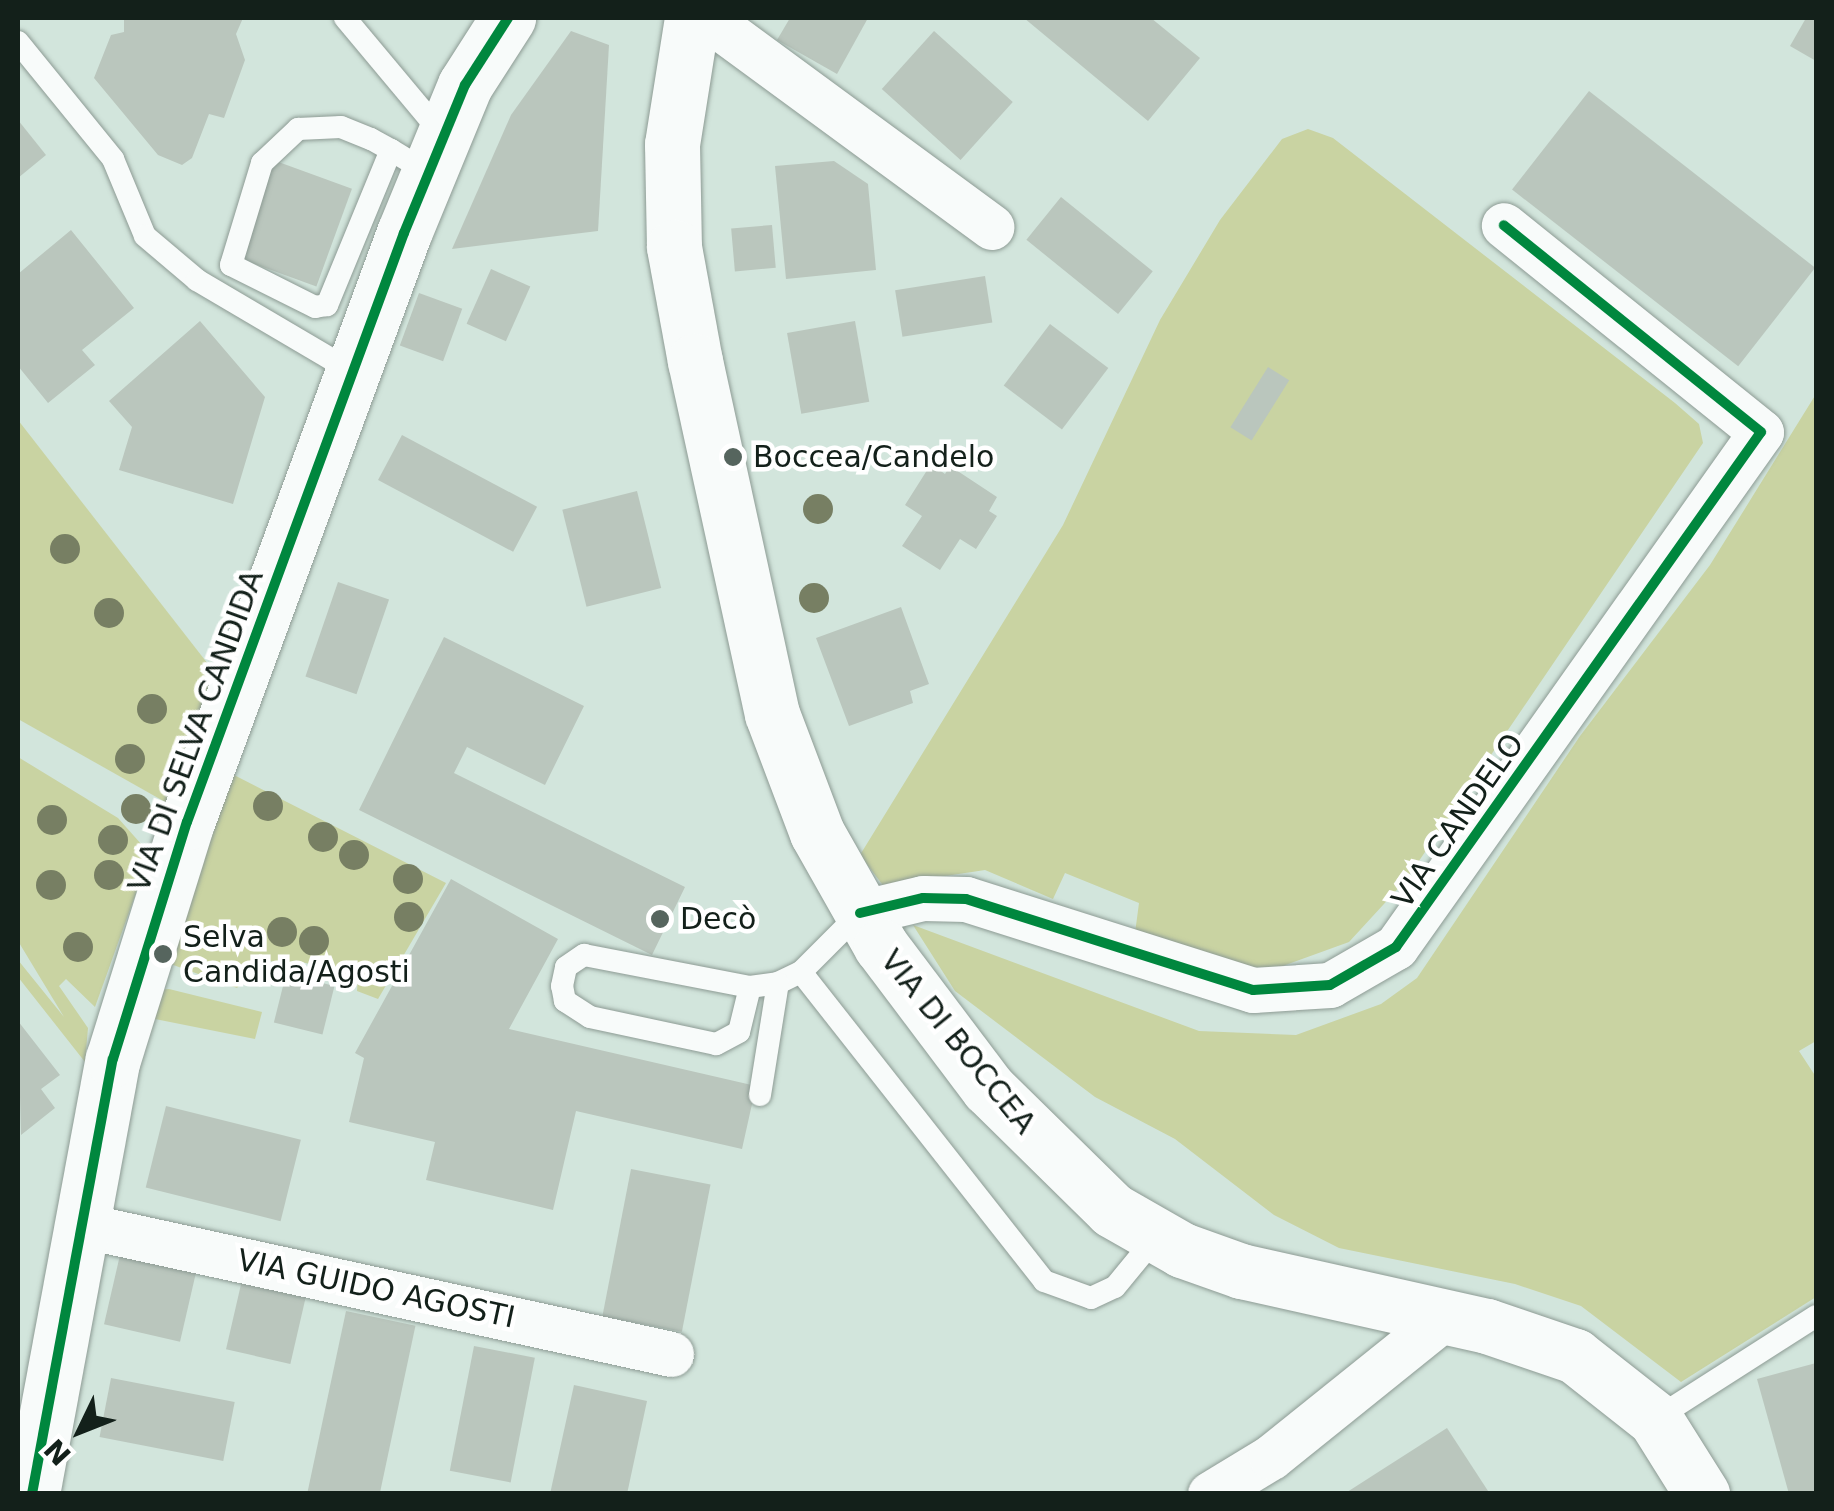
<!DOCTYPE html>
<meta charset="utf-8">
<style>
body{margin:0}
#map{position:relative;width:1834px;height:1511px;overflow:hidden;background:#d2e5dc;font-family:"DejaVu Sans",sans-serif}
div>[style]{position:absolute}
.green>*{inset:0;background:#c9d3a2}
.building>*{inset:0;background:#bac6bd;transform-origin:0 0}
.roads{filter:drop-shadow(0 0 2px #8d9b94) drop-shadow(0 0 2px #8d9b94)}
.lane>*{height:22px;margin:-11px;padding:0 11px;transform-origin:11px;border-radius:11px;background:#f8fbfa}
.street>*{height:45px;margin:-22.5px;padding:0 22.5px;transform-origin:22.5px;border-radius:22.5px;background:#f8fbfa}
.secondary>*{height:55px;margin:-27.5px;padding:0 27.5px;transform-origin:27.5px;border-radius:27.5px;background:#f8fbfa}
.cycleway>*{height:10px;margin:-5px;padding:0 5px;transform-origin:5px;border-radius:5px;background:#00873e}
.trees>*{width:30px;height:30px;margin:-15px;border-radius:50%;background:#777f63}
.dots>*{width:28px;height:28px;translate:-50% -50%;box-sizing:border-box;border:5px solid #fff;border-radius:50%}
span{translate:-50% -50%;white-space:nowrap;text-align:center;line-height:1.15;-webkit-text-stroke:9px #fff;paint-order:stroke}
.poi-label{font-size:30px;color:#13201a}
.left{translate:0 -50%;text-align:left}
.street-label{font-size:30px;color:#13201a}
.frame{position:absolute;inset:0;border:20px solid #13201a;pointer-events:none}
.north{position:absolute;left:30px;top:1381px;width:100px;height:100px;-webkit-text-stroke:8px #fff;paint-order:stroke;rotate:227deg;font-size:28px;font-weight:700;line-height:40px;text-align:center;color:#13201a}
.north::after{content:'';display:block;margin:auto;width:35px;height:45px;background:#13201a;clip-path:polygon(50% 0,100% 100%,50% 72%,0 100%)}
</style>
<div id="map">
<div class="green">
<i style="clip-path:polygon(1308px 129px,1333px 138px,1675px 403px,1699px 424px,1703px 443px,1406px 880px,1349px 942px,1280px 967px,1239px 968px,1135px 933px,1139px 903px,1065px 873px,1053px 899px,985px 870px,932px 878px,894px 900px,860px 855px,1063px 525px,1160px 320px,1220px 220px,1282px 139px)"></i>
<i style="clip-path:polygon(1816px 394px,1816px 1041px,1799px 1051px,1816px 1077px,1816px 1297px,1681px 1382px,1581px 1306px,1515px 1284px,1339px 1248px,1274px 1215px,1175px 1139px,1095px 1097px,955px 991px,913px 925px,1199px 1031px,1296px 1035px,1381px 1004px,1417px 978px,1580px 736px,1710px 565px)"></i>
<i style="clip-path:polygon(18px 420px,222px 682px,167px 803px,18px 719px)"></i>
<i style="clip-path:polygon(18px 757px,118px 818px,150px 854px,95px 1007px,66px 979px,59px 986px,88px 1028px,85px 1062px,18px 977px,18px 960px,64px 1017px,18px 941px)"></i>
<i style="clip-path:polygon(234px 775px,446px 883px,378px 999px,357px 991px,358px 977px,302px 962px,259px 961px,237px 988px,165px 962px)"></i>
<i style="clip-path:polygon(169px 989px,262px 1012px,255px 1039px,150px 1018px,155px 990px)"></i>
</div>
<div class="building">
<i style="clip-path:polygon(124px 18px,243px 18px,236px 34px,245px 60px,224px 118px,209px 114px,192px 158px,182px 165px,158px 155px,94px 78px,111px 35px,124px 32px)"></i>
<i style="clip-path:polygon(790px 18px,868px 18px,837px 74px,777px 40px)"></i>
<i style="clip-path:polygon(1024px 18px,1151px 18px,1200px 58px,1148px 121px)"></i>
<i style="clip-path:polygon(1806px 18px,1816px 18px,1816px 61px,1790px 46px)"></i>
<i style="clip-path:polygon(571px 31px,609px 45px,598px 231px,452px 249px,511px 115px)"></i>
<i style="left:934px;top:31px;width:106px;height:78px;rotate:42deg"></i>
<i style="left:1589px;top:91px;width:287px;height:125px;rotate:38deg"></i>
<i style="clip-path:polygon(18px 120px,46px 155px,18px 178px)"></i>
<i style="left:273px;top:160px;width:84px;height:104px;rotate:20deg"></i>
<i style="clip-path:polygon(834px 161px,868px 184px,876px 270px,786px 279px,775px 166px)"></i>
<i style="left:1061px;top:197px;width:118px;height:55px;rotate:39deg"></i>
<i style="left:772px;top:225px;width:43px;height:41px;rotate:85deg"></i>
<i style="clip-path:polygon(71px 230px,134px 308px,82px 350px,95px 365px,48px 403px,18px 366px,18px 274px)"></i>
<i style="left:491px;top:269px;width:43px;height:60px;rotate:24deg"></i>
<i style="left:985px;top:276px;width:47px;height:91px;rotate:81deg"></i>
<i style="left:419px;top:293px;width:46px;height:56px;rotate:20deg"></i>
<i style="clip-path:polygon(200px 321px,265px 397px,233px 504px,119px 470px,132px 427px,109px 401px)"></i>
<i style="left:855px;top:321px;width:82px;height:69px;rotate:80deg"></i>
<i style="left:1050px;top:324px;width:73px;height:77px;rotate:37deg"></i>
<i style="left:1268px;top:367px;width:25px;height:71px;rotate:32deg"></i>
<i style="left:402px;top:435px;width:153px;height:51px;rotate:28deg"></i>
<i style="clip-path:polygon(931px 464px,945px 474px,950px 466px,997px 497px,989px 511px,997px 516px,976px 549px,960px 539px,940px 570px,902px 546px,922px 516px,905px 505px)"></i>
<i style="left:637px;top:491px;width:100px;height:77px;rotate:76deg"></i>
<i style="left:338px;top:582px;width:54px;height:100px;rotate:19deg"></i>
<i style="clip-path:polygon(901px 607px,929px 684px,910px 691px,913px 703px,849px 726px,816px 638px)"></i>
<i style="clip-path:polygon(444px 637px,584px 706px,545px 785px,467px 747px,454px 773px,685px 887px,652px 955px,359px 810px)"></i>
<i style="clip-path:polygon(451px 879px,558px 939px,509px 1029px,756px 1086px,742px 1149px,576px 1111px,553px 1210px,426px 1180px,435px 1142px,349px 1122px,364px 1058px,355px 1053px)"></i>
<i style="left:286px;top:974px;width:50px;height:50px;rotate:14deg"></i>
<i style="clip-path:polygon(18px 1021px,60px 1075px,41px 1089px,55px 1108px,21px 1135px)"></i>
<i style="left:166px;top:1106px;width:139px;height:84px;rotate:14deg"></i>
<i style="left:631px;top:1169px;width:81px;height:150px;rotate:11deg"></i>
<i style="left:120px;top:1255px;width:78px;height:71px;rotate:13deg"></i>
<i style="left:242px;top:1280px;width:66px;height:71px;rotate:13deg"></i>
<i style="left:346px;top:1311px;width:71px;height:187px;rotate:12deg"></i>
<i style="left:474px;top:1346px;width:62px;height:127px;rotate:11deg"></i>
<i style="clip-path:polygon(1816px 1363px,1816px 1494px,1789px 1494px,1757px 1379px)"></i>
<i style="left:111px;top:1378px;width:126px;height:60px;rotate:11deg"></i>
<i style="clip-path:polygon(574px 1385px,647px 1401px,627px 1494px,550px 1494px)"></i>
<i style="clip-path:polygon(1447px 1428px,1490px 1494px,1344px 1494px)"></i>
</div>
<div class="roads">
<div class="lane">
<i style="left:345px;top:18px;width:151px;rotate:50.1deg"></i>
<i style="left:18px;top:42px;width:151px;rotate:50.9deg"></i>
<i style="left:113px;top:159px;width:83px;rotate:67.4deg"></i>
<i style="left:145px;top:236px;width:68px;rotate:40.2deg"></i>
<i style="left:197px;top:280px;width:181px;rotate:30.5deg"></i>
<i style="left:391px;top:150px;width:168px;rotate:112.4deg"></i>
<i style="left:327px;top:305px;width:12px;rotate:171deg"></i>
<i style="left:315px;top:307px;width:94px;rotate:-153.4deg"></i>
<i style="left:231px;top:265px;width:107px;rotate:-73.1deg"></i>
<i style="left:262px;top:163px;width:50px;rotate:-43.4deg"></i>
<i style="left:298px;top:129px;width:43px;rotate:-2.7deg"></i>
<i style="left:341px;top:127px;width:32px;rotate:22deg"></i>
<i style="left:371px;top:139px;width:23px;rotate:29deg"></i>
<i style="left:391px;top:150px;width:44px;rotate:31.2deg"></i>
<i style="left:801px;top:972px;width:393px;rotate:51.8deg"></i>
<i style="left:1044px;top:1281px;width:50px;rotate:19.9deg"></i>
<i style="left:1091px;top:1298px;width:26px;rotate:-25deg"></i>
<i style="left:1115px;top:1287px;width:65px;rotate:-50.6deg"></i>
<i style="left:750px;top:987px;width:46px;rotate:103.7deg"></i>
<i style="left:739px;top:1032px;width:26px;rotate:152deg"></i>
<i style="left:716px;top:1044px;width:129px;rotate:-167.9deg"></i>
<i style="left:590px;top:1017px;width:30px;rotate:-147deg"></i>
<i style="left:565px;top:1001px;width:15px;rotate:-101deg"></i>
<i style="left:562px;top:986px;width:19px;rotate:-78deg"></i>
<i style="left:566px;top:967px;width:22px;rotate:-34deg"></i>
<i style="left:584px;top:955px;width:169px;rotate:10.9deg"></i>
<i style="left:750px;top:987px;width:28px;rotate:-8deg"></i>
<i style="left:778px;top:983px;width:25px;rotate:-26deg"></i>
<i style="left:801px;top:972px;width:83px;rotate:-45deg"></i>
<i style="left:760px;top:1095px;width:113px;rotate:-80.9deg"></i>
<i style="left:1655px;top:1419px;width:191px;rotate:-32.6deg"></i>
</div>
<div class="street">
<i style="left:707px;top:18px;width:353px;rotate:36.3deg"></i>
<i style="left:860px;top:913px;width:65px;rotate:-13.4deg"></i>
<i style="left:923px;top:898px;width:43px;rotate:1.3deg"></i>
<i style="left:966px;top:899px;width:301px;rotate:17.6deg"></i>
<i style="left:1253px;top:990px;width:77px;rotate:-3.7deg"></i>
<i style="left:1330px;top:985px;width:76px;rotate:-29.9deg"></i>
<i style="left:1396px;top:947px;width:631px;rotate:-54.67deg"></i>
<i style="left:1761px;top:432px;width:330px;rotate:-141.2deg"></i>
<i style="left:81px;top:1225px;width:604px;rotate:12.33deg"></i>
<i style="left:1210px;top:1494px;width:71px;rotate:-31.2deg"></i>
<i style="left:1271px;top:1457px;width:223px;rotate:-38.8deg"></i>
</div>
<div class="secondary">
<i style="left:692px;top:18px;width:128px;rotate:99deg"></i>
<i style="left:672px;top:144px;width:103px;rotate:88.9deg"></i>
<i style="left:674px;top:247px;width:116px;rotate:79.6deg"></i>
<i style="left:695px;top:361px;width:361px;rotate:77.7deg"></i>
<i style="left:772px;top:714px;width:127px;rotate:69.3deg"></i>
<i style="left:817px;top:833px;width:130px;rotate:60.5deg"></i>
<i style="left:881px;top:946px;width:178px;rotate:53deg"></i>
<i style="left:988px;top:1088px;width:174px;rotate:44.5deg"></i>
<i style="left:1112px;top:1210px;width:81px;rotate:29.7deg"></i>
<i style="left:1182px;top:1250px;width:63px;rotate:19.6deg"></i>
<i style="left:1241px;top:1271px;width:252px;rotate:12.6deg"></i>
<i style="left:1487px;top:1326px;width:93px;rotate:18.8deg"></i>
<i style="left:1575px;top:1356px;width:102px;rotate:38.2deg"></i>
<i style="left:1655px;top:1419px;width:89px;rotate:57.9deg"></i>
<i style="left:32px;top:1494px;width:442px;rotate:-79.5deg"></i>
<i style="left:113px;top:1059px;width:248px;rotate:-72.7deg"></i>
<i style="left:187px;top:822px;width:628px;rotate:-69.78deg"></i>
<i style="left:404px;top:233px;width:160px;rotate:-67.6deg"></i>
<i style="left:465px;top:85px;width:80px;rotate:-57.3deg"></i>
</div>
</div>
<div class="cycleway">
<i style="left:860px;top:913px;width:65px;rotate:-13.4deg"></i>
<i style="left:923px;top:898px;width:43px;rotate:1.3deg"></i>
<i style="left:966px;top:899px;width:301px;rotate:17.6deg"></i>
<i style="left:1253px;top:990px;width:77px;rotate:-3.7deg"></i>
<i style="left:1330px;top:985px;width:76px;rotate:-29.9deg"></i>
<i style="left:1396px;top:947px;width:631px;rotate:-54.67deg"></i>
<i style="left:1761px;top:432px;width:330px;rotate:-141.2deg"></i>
<i style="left:32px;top:1494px;width:442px;rotate:-79.5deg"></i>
<i style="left:113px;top:1059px;width:248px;rotate:-72.7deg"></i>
<i style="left:187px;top:822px;width:628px;rotate:-69.78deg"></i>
<i style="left:404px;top:233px;width:160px;rotate:-67.6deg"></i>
<i style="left:465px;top:85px;width:80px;rotate:-57.3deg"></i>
</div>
<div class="trees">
<i style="left:818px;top:509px"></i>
<i style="left:65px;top:549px"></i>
<i style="left:814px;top:598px"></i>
<i style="left:109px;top:613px"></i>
<i style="left:152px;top:709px"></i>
<i style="left:130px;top:759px"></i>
<i style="left:268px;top:806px"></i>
<i style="left:136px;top:809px"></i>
<i style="left:52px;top:820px"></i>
<i style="left:323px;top:837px"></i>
<i style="left:113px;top:840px"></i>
<i style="left:354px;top:855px"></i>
<i style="left:109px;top:875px"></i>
<i style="left:408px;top:879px"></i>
<i style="left:51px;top:885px"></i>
<i style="left:409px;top:917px"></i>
<i style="left:282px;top:932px"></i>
<i style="left:314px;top:941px"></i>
<i style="left:78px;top:947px"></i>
</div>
<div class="dots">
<i style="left:733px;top:457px;background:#56655e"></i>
<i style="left:660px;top:919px;background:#56655e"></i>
<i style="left:163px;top:954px;background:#56655e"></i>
</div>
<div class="poi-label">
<span class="left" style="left:753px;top:457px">Boccea/Candelo</span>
<span class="left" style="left:680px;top:919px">Decò</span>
<span class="left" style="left:183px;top:954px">Selva<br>Candida/Agosti</span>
</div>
<div class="street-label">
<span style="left:196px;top:731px;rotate:-70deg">VIA DI SELVA CANDIDA</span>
<span style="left:1458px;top:821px;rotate:-55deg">VIA CANDELO</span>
<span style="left:958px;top:1042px;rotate:51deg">VIA DI BOCCEA</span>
<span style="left:376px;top:1289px;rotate:12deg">VIA GUIDO AGOSTI</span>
</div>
<div class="frame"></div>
<div class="north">N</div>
</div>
